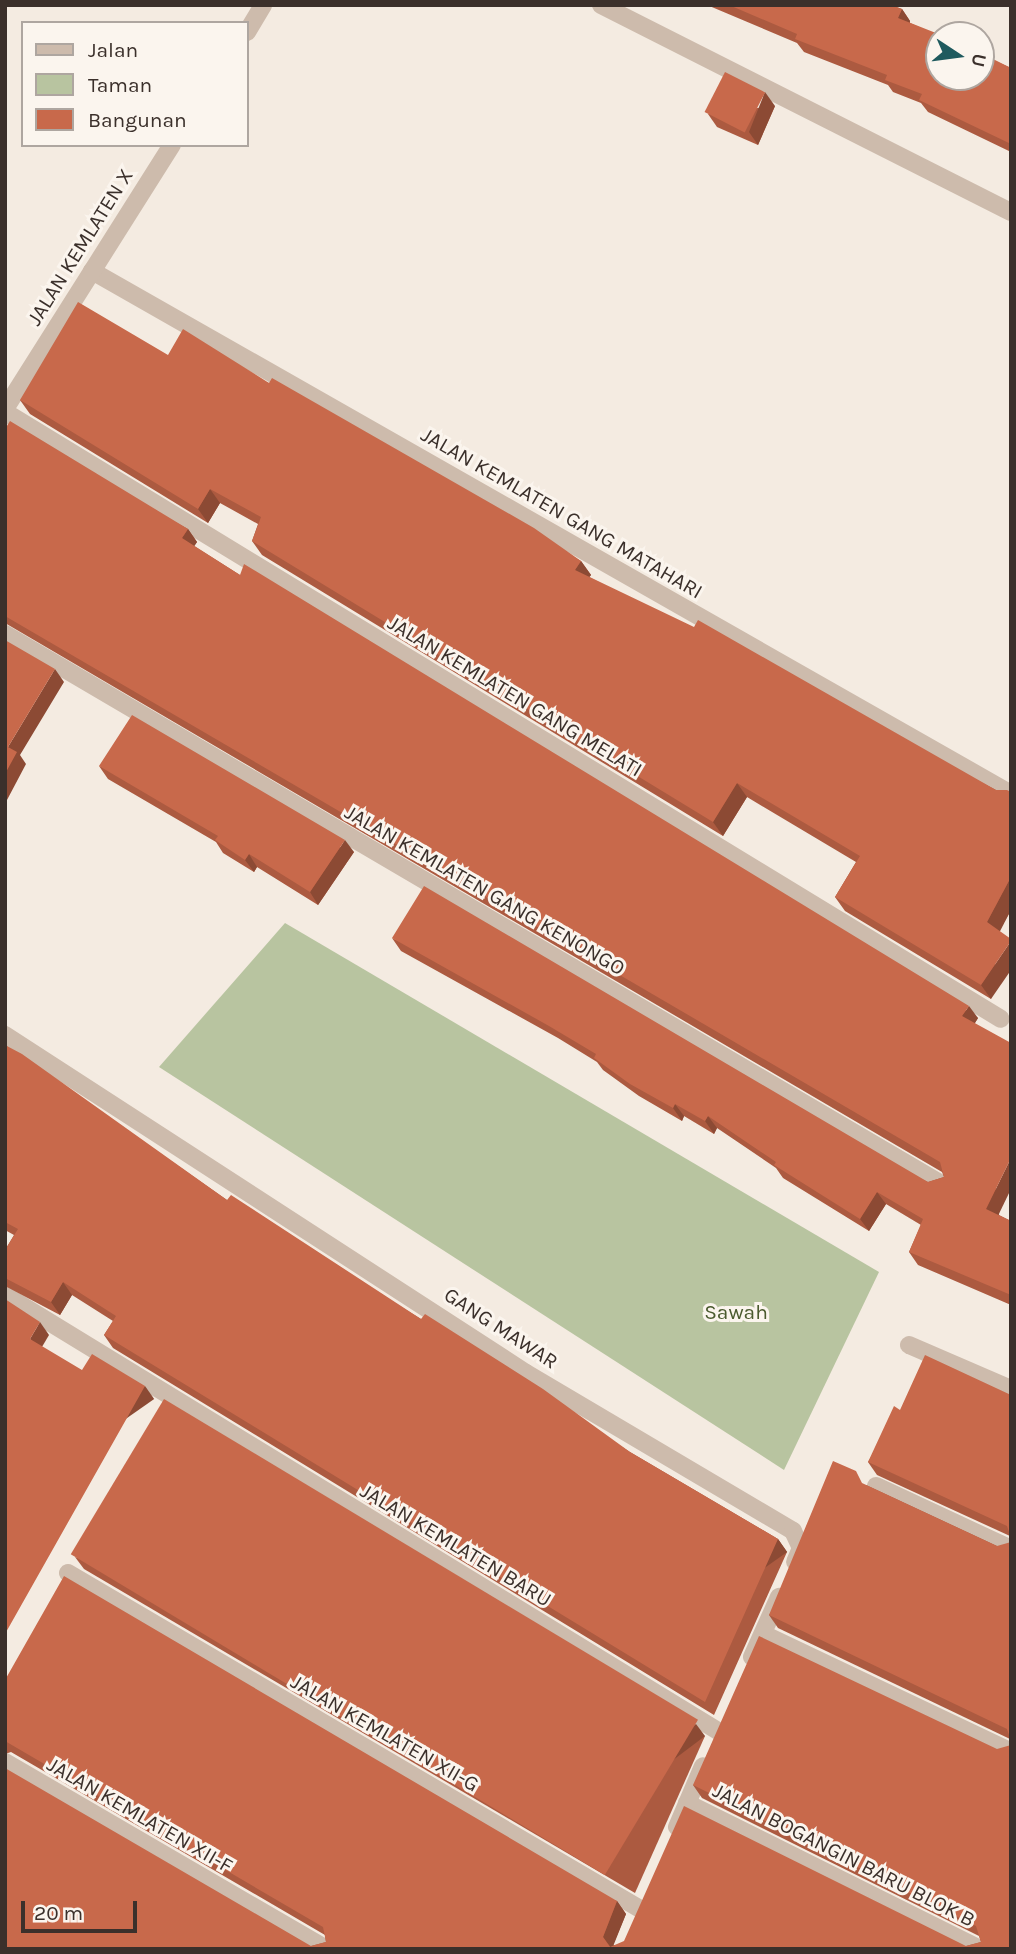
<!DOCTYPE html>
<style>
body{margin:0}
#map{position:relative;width:1016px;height:1954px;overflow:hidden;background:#f4ebe1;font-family:Karla,sans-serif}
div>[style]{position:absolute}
.green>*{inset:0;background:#b8c4a0}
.minor>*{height:18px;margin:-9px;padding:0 9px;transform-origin:9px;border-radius:9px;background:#cdbbac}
.wall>*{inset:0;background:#ac5a40}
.shaded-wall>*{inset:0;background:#8c4a34;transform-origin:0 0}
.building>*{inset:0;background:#c8694b;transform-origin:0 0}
span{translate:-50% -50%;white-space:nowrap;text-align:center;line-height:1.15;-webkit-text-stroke:6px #fbf5ee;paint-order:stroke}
.street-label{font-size:21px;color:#3b302b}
.park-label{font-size:21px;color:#4a5a2e}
.frame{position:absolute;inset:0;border:7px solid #3b302b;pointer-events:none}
.legend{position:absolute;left:21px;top:21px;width:228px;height:126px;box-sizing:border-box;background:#fbf5ee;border:2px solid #aea6a0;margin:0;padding:9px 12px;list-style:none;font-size:21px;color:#3b302b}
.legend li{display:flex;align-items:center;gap:14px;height:35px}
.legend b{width:35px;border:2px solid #aea6a0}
.north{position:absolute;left:925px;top:21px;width:70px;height:70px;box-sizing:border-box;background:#fbf5ee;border:2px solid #aea6a0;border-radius:50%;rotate:103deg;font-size:19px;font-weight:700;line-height:28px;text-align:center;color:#3b302b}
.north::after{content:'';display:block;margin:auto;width:24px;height:32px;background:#1f5a5e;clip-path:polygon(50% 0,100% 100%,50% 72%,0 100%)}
.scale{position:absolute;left:21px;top:1901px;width:116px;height:32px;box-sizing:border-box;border:4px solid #3b302b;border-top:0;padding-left:9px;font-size:21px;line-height:24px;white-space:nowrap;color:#3b302b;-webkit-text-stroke:5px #fbf5ee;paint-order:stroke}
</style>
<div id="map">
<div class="green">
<i style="clip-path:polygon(285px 923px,879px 1272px,784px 1470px,159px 1067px)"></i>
</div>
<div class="minor">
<i style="left:601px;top:5px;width:459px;rotate:26.8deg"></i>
<i style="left:247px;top:32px;width:31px;rotate:-59deg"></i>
<i style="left:92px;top:271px;width:1057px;rotate:29.64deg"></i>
<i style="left:5px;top:409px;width:312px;rotate:-57.7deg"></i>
<i style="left:5px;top:412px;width:1166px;rotate:31.36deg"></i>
<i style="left:5px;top:634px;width:1088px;rotate:30.43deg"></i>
<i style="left:5px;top:1035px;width:621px;rotate:32.97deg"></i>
<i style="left:526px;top:1373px;width:310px;rotate:30.6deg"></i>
<i style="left:793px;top:1531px;width:19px;rotate:65deg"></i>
<i style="left:801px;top:1548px;width:15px;rotate:113deg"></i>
<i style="left:5px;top:1295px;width:836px;rotate:31.45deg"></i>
<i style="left:909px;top:1345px;width:111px;rotate:23.3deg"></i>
<i style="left:876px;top:1486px;width:149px;rotate:25deg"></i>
<i style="left:68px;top:1573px;width:666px;rotate:30.42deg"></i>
<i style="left:763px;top:1634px;width:275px;rotate:25.4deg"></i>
<i style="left:752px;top:1657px;width:66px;rotate:-65.8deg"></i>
<i style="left:5px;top:1762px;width:371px;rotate:30.2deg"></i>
<i style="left:687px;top:1803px;width:327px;rotate:26.5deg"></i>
<i style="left:677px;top:1827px;width:66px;rotate:-66.9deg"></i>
</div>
<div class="wall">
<i style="clip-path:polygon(707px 5px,891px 5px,902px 9px,910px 21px,910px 23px,1011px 68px,1011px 152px,928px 112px,921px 103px,893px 92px,888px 85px,804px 52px,797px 43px)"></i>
<i style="clip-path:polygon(775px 106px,758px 145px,717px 127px,708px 114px)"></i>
<i style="clip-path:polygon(168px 355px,269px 383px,581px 561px,591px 575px,589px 577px,996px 790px,1011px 792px,1011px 910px,999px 931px,991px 999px,845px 911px,835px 897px,856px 862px,747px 797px,723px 836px,262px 555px,252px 541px,258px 524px,220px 503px,208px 523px,30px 414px,20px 400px)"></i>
<i style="clip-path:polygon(5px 429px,188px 529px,197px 542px,194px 546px,240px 575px,978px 1018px,975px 1023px,999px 1215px,1011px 1221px,1011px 1305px,918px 1265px,909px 1252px,921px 1225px,886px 1204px,869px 1231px,783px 1178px,776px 1168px,717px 1128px,714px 1134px,684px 1116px,682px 1121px,639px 1096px,603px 1070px,597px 1062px,558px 1038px,401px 951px,392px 938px,928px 1182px,944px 1177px,942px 1172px,5px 623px)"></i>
<i style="clip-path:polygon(99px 766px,354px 852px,318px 905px,257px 867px,254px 872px,223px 853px,216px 842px,108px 779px)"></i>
<i style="clip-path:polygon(5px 1045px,227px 1200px,421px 1319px,630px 1452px,778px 1539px,787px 1552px,714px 1715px,113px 1348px,104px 1335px,113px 1321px,72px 1295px,60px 1315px,5px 1286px,5px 1250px,14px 1235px,5px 1230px)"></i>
<i style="clip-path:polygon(1011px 1395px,1010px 1536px,877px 1475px,868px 1462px,900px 1410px)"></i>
<i style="clip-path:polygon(866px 1485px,997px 1546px,1010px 1739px,778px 1628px,769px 1615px)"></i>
<i style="clip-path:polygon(75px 1557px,705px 1736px,635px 1893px,84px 1569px)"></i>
<i style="clip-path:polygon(5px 1680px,617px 1901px,626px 1914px,613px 1945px,966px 1946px,981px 1942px,979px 1936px,702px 1798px,693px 1785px,997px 1749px,1011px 1949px,311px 1946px,326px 1942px,325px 1935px,11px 1752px,5px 1754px)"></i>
</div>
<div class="shaded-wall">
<i style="clip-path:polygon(902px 9px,910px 21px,907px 31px,898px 18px)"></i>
<i style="clip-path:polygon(765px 92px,775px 106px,758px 145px,749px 132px)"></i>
<i style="clip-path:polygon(210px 489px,220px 503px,208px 523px,198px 509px)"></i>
<i style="clip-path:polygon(188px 529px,197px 542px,191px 551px,182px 538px)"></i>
<i style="clip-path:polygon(581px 561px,591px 575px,584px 584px,575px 570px)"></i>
<i style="clip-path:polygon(55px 669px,64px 682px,20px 755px,26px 764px,7px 800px,5px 797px,5px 774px,8px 747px)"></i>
<i style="clip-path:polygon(737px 783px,747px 797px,723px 836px,713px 822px)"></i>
<i style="clip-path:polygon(345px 840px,354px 852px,318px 905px,310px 892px)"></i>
<i style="clip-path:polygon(249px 854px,257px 867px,254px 872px,245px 860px)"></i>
<i style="clip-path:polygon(1011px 877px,1011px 910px,997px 937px,987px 922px)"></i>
<i style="clip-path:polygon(1011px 941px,1011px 970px,991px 999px,981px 985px)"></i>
<i style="clip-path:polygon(969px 1006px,978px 1018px,971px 1029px,962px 1016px)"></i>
<i style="clip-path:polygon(675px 1104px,684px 1116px,682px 1121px,673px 1108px)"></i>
<i style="clip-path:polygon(708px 1116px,717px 1128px,714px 1134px,705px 1121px)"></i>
<i style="clip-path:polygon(1011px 1158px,1011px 1189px,995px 1222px,986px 1209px)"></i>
<i style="clip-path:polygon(877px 1192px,886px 1204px,869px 1231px,860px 1219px)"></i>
<i style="clip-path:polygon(63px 1282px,72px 1295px,60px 1315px,51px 1302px)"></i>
<i style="clip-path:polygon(40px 1322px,49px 1335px,39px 1352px,30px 1339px)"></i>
<i style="left:145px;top:1386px;width:16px;height:285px;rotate:55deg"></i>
<i style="left:778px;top:1539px;width:16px;height:179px;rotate:55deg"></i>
<i style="left:696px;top:1724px;width:15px;height:171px;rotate:53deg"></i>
<i style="clip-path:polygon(617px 1901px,626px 1914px,612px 1949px,603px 1937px)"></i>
</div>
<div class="building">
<i style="clip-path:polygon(729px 5px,891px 5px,902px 9px,898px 18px,941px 35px,939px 35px,939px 77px,981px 77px,981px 53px,1011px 68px,1011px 144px,919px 100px,922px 94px,885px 80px,887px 75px,795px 39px,797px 34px)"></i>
<i style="left:725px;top:72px;width:45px;height:45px;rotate:27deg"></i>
<i style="clip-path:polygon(78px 302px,168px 355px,183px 329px,269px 383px,272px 378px,534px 528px,581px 561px,575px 570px,694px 627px,698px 620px,996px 790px,1007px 790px,1011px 792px,1011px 877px,987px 922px,1011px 939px,1011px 941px,981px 985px,835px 897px,860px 856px,737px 783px,713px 822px,252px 541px,261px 517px,210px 489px,198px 509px,20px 400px)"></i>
<i style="clip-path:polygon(10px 421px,188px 529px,182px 538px,240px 575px,244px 564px,969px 1006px,962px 1016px,1011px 1043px,1011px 1158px,986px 1209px,1011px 1221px,1011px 1295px,909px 1252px,923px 1219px,877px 1192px,860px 1219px,774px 1165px,776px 1162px,708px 1116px,705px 1121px,675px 1104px,673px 1108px,630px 1084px,594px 1058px,596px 1054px,549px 1026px,392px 938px,424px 886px,928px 1182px,944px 1177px,940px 1162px,5px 616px,5px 429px)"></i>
<i style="clip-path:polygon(5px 640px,55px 669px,8px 747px,17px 752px,5px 774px)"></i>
<i style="clip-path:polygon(132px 715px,345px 840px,310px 892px,249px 854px,245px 860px,215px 840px,218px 836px,99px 766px)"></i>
<i style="clip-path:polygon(5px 1045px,22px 1054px,227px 1200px,231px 1195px,421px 1319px,425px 1314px,543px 1389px,630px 1452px,778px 1539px,705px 1702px,104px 1335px,116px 1316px,63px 1282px,51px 1302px,5px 1278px,5px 1250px,18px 1229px,5px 1222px)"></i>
<i style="clip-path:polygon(5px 1299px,40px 1322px,30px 1339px,82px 1370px,92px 1354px,145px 1386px,5px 1634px)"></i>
<i style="clip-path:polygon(925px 1355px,1011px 1395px,1011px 1538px,1007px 1526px,868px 1462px,894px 1406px,900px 1410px)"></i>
<i style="left:164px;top:1399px;width:623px;height:181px;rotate:31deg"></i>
<i style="clip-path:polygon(833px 1461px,856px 1471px,862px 1483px,997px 1546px,1011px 1542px,1011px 1741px,1007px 1729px,769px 1615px)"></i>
<i style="clip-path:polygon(64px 1576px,617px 1901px,603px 1937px,610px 1947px,624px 1941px,684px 1806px,966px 1946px,981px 1942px,976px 1926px,693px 1785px,759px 1636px,997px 1749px,1011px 1745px,1011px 1949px,5px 1949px,5px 1768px,311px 1946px,326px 1942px,323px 1927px,5px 1741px,5px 1680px)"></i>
</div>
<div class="street-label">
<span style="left:80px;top:247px;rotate:-58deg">JALAN KEMLATEN X</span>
<span style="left:562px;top:513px;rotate:30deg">JALAN KEMLATEN GANG MATAHARI</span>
<span style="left:515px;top:696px;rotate:31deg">JALAN KEMLATEN GANG MELATI</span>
<span style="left:485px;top:890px;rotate:30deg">JALAN KEMLATEN GANG KENONGO</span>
<span style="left:501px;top:1328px;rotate:33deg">GANG MAWAR</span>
<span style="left:456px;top:1545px;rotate:31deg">JALAN KEMLATEN BARU</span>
<span style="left:385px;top:1733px;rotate:30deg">JALAN KEMLATEN XII-G</span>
<span style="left:140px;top:1815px;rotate:30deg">JALAN KEMLATEN XII-F</span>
<span style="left:844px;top:1855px;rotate:27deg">JALAN BOGANGIN BARU BLOK B</span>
</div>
<div class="park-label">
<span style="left:736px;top:1312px">Sawah</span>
</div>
<div class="frame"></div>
<ul class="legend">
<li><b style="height:9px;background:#cdbbac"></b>Jalan</li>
<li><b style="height:19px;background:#b8c4a0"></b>Taman</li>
<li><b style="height:19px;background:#c8694b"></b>Bangunan</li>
</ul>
<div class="north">U</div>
<div class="scale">20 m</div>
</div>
